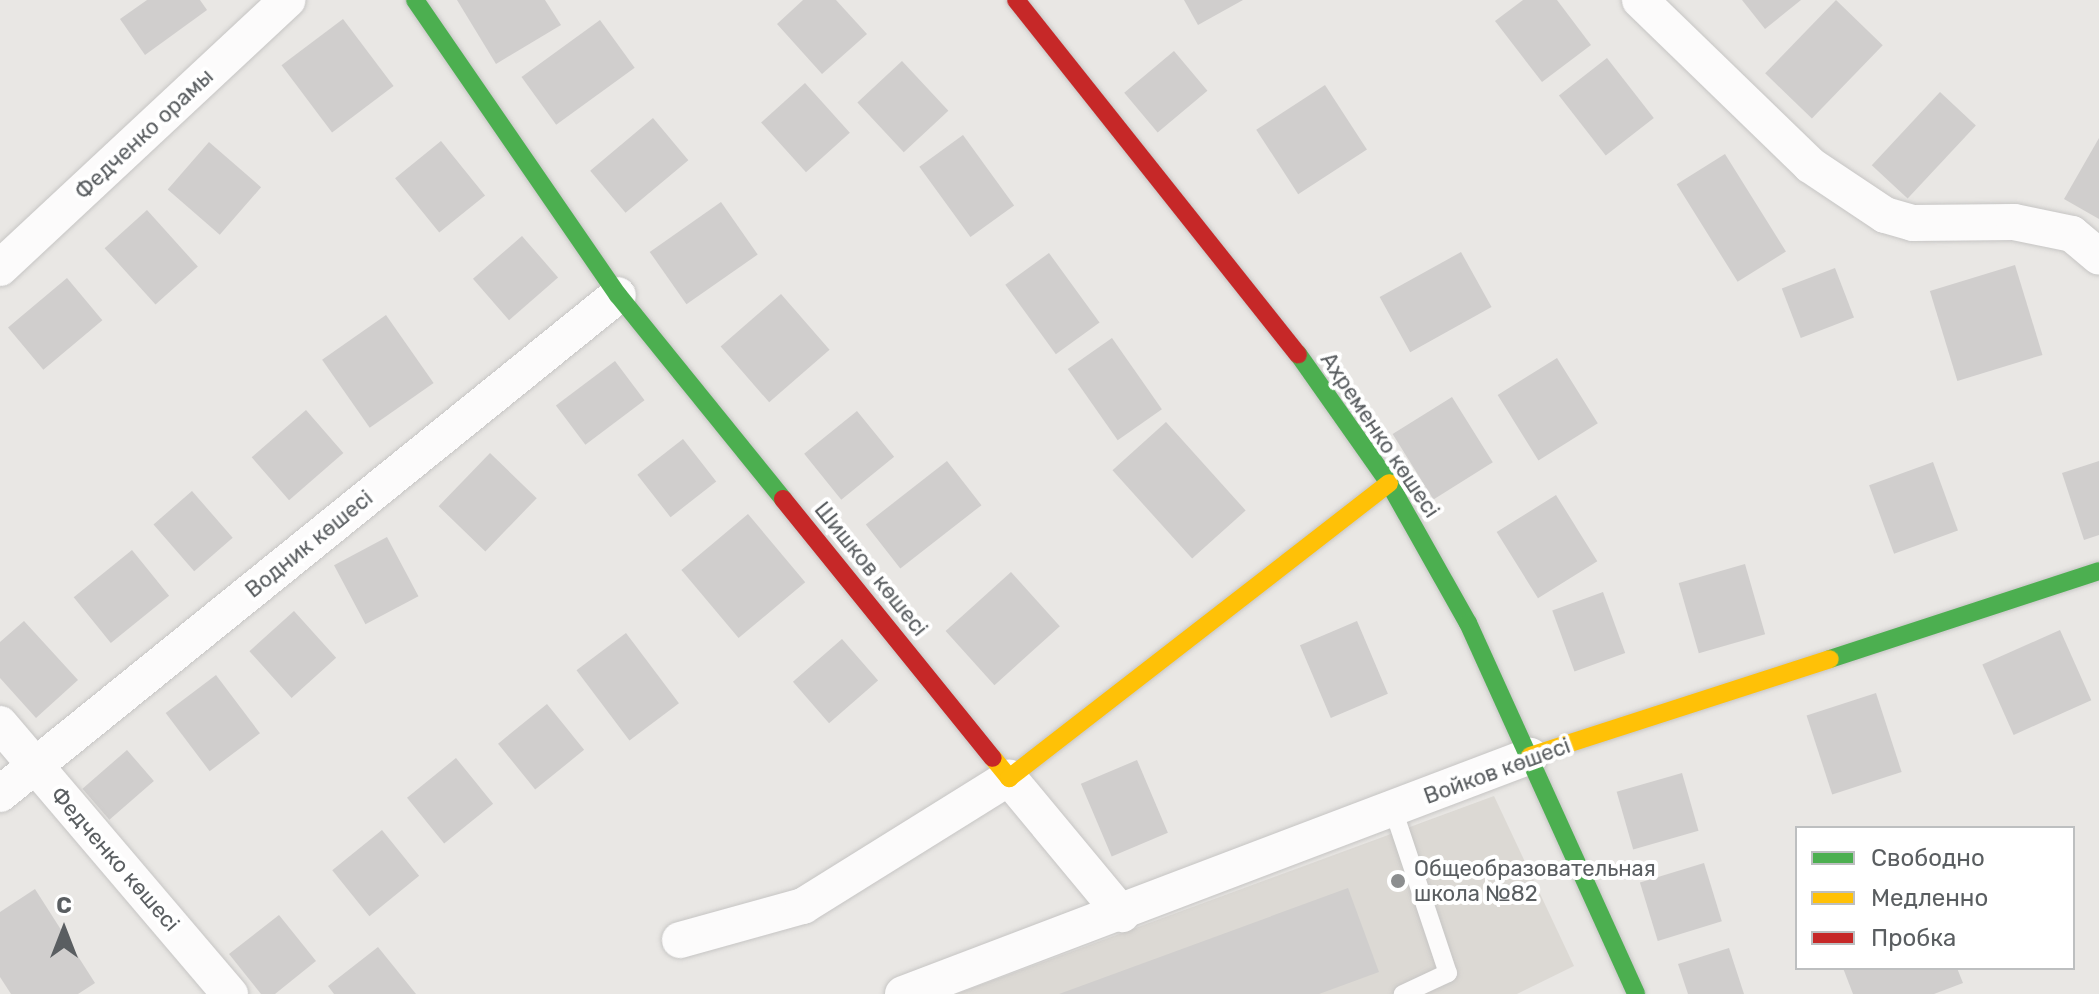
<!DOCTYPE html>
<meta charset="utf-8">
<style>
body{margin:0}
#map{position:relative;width:2099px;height:994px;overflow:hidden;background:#e9e7e4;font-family:Rubik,sans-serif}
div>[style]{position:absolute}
.education>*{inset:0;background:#dcd9d4}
.building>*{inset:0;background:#d0cecd;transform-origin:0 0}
.roads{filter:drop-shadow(0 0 2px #c6c5c4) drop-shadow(0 0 2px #c6c5c4)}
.lane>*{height:18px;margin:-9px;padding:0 9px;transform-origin:9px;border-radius:9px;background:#fcfbfb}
.street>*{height:36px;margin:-18px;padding:0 18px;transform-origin:18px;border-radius:18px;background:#fcfbfb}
.fast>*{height:18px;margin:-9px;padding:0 9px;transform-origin:9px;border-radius:9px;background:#4caf50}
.slow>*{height:18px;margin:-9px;padding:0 9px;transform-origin:9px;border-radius:9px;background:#ffc107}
.jam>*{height:18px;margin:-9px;padding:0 9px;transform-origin:9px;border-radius:9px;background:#c62828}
.dots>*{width:22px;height:22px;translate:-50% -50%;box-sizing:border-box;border:4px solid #fff;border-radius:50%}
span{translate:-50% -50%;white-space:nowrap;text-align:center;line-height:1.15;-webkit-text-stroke:8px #fff;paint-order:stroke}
.street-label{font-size:22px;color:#5a5e61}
.poi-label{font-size:22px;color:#5a5e61}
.left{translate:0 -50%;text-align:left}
.legend{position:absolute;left:1795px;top:826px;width:280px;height:144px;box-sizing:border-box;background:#fff;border:2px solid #bdbfc0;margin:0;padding:10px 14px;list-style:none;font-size:24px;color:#5a5e61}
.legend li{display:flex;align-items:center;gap:16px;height:40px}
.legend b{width:40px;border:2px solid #bdbfc0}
.north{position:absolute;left:24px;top:890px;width:80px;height:80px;-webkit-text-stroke:6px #fff;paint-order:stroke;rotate:0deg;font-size:22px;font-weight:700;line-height:32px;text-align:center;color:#5a5e61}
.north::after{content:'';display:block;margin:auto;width:28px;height:36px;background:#5a5e61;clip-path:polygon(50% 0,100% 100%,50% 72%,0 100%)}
</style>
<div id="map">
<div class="education">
<i style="clip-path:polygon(1494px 796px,1574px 966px,1517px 994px,956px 994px)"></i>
</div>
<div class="building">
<i style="clip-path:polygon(147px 0,200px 0,207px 10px,145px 55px,120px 19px)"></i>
<i style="clip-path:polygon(457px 0,545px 0,561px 25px,496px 64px)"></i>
<i style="clip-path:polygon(803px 0,836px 0,867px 34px,822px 74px,777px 24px)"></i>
<i style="clip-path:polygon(1184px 0,1243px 0,1198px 25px)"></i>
<i style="clip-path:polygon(1523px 0,1557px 0,1591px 45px,1542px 82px,1495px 21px)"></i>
<i style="clip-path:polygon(1742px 0,1801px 0,1765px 29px)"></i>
<i style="left:1836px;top:0;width:65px;height:102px;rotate:44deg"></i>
<i style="left:343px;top:19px;width:84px;height:77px;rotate:53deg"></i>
<i style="left:600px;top:20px;width:59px;height:97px;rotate:54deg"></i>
<i style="left:1174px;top:51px;width:52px;height:65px;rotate:50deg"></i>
<i style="left:1607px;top:58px;width:76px;height:61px;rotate:52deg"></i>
<i style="left:902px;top:61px;width:68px;height:61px;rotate:47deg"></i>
<i style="left:805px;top:83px;width:67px;height:59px;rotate:48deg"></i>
<i style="left:1325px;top:85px;width:77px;height:82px;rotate:57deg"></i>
<i style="left:1940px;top:92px;width:49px;height:100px;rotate:43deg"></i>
<i style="left:653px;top:118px;width:55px;height:82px;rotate:50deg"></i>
<i style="left:963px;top:135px;width:87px;height:54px;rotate:54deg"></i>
<i style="clip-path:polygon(2099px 138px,2099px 219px,2064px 199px)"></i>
<i style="left:441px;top:141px;width:70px;height:59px;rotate:51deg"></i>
<i style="left:209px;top:142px;width:69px;height:63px;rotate:41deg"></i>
<i style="left:1725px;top:154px;width:115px;height:57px;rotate:58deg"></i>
<i style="left:721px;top:202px;width:64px;height:87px;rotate:55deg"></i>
<i style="left:147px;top:210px;width:76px;height:57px;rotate:48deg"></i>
<i style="left:522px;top:236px;width:55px;height:65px;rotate:49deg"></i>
<i style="left:1461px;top:252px;width:63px;height:93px;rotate:61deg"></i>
<i style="left:1049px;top:253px;width:86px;height:54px;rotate:54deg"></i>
<i style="left:2015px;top:265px;width:94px;height:89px;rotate:73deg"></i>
<i style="left:1835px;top:268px;width:53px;height:57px;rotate:69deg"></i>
<i style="left:67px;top:278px;width:55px;height:77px;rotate:50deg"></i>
<i style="left:781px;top:294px;width:74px;height:80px;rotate:49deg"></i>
<i style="left:386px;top:315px;width:83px;height:78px;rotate:55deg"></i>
<i style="left:1112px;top:338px;width:87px;height:54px;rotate:55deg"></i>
<i style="left:1557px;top:358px;width:77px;height:70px;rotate:58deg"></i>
<i style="left:615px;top:361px;width:49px;height:74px;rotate:53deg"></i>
<i style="left:1452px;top:397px;width:77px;height:70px;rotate:58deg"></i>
<i style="left:306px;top:410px;width:57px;height:72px;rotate:49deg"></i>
<i style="left:857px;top:411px;width:59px;height:68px;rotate:51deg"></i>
<i style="left:1166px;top:422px;width:119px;height:72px;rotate:48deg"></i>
<i style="left:683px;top:439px;width:54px;height:58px;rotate:52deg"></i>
<i style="left:490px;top:453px;width:65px;height:74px;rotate:44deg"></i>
<i style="left:947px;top:461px;width:56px;height:103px;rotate:52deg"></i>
<i style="clip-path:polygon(2099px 461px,2099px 535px,2084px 540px,2062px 473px)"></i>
<i style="left:1933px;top:462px;width:73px;height:68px;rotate:70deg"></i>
<i style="left:192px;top:491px;width:62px;height:51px;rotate:49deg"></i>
<i style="left:1556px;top:495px;width:78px;height:70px;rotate:58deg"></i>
<i style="left:748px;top:514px;width:89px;height:87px;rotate:50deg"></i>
<i style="left:387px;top:537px;width:67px;height:60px;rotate:62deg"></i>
<i style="left:132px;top:550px;width:59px;height:75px;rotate:51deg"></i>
<i style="left:1745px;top:564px;width:73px;height:69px;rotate:74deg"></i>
<i style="left:1011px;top:572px;width:73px;height:88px;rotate:48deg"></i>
<i style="left:1603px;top:592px;width:65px;height:54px;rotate:70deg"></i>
<i style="left:294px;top:611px;width:63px;height:60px;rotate:48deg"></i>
<i style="clip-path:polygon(24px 621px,78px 680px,36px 718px,0 678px,0 642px)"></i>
<i style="left:1357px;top:621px;width:79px;height:62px;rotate:67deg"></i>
<i style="left:2060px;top:630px;width:77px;height:85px;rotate:66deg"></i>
<i style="left:626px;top:633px;width:88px;height:62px;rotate:53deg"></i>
<i style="left:842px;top:639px;width:55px;height:65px;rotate:49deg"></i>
<i style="left:216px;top:675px;width:73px;height:63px;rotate:53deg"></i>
<i style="left:1876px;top:693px;width:83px;height:73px;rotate:72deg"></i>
<i style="left:547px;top:704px;width:59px;height:63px;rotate:51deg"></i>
<i style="left:127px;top:750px;width:41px;height:59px;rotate:49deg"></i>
<i style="left:456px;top:758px;width:59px;height:63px;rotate:51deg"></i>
<i style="left:1137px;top:760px;width:79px;height:61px;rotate:67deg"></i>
<i style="left:1682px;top:773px;width:60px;height:68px;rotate:74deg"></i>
<i style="left:382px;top:830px;width:59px;height:64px;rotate:51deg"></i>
<i style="left:1704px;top:863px;width:61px;height:67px;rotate:73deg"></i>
<i style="clip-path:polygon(1348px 888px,1379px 972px,1319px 994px,1059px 994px)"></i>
<i style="clip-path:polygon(35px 889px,95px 983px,78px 994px,11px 994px,0 977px,0 912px)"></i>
<i style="clip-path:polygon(279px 915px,316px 961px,275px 994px,261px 994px,229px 954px)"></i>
<i style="clip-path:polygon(378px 947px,416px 994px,334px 994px,328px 986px)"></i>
<i style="clip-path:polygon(1729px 948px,1744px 994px,1688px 994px,1678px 964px)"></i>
<i style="clip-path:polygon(1843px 968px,1957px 968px,1963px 983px,1934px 994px,1853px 994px)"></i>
</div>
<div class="roads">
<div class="lane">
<i style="left:1393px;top:809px;width:173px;rotate:71.5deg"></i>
<i style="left:1448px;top:973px;width:50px;rotate:155deg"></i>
</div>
<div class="street">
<i style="left:1640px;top:0;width:237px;rotate:44.1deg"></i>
<i style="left:1810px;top:165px;width:90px;rotate:33.7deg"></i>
<i style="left:1885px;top:215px;width:29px;rotate:16deg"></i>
<i style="left:1913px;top:223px;width:101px;rotate:-0.6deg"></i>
<i style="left:2014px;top:222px;width:59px;rotate:11.7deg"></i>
<i style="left:2072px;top:234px;width:35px;rotate:40deg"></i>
<i style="left:0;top:268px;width:393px;rotate:-43deg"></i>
<i style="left:0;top:724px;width:355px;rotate:49.6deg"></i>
<i style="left:0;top:794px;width:794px;rotate:-38.92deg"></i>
<i style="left:680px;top:940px;width:128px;rotate:-15.5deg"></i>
<i style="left:803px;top:906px;width:243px;rotate:-31.9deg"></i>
<i style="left:1009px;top:778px;width:177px;rotate:50.3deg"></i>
<i style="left:903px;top:994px;width:671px;rotate:-20.79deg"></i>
</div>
<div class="fast">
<i style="left:415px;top:0;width:358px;rotate:55.5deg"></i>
<i style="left:618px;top:295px;width:262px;rotate:51deg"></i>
<i style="left:1298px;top:354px;width:158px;rotate:54.8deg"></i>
<i style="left:1389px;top:483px;width:161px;rotate:60.6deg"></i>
<i style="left:1468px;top:623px;width:407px;rotate:65.6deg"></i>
<i style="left:1830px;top:659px;width:283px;rotate:-18.1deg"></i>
</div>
<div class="slow">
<i style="left:1530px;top:756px;width:315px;rotate:-17.9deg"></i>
<i style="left:993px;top:758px;width:26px;rotate:51deg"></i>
<i style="left:1009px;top:778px;width:481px;rotate:-37.8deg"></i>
</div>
<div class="jam">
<i style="left:1016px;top:0;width:453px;rotate:51.5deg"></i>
<i style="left:783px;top:499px;width:333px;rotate:51deg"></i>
</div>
</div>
<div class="dots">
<i style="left:1398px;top:881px;background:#8c8e8f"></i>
</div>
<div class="street-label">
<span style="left:144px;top:134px;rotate:-43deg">Федченко орамы</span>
<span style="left:1380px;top:435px;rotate:56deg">Ахременко көшесі</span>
<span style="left:309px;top:544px;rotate:-39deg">Водник көшесі</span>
<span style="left:871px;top:569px;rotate:51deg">Шишков көшесі</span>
<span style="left:1497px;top:771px;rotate:-20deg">Войков көшесі</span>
<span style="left:115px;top:859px;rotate:49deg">Федченко көшесі</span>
</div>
<div class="poi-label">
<span class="left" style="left:1414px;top:881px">Общеобразовательная<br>школа №82</span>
</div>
<ul class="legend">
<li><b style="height:10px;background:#4caf50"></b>Свободно</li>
<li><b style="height:10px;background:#ffc107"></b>Медленно</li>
<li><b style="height:10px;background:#c62828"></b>Пробка</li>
</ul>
<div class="north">С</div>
</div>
